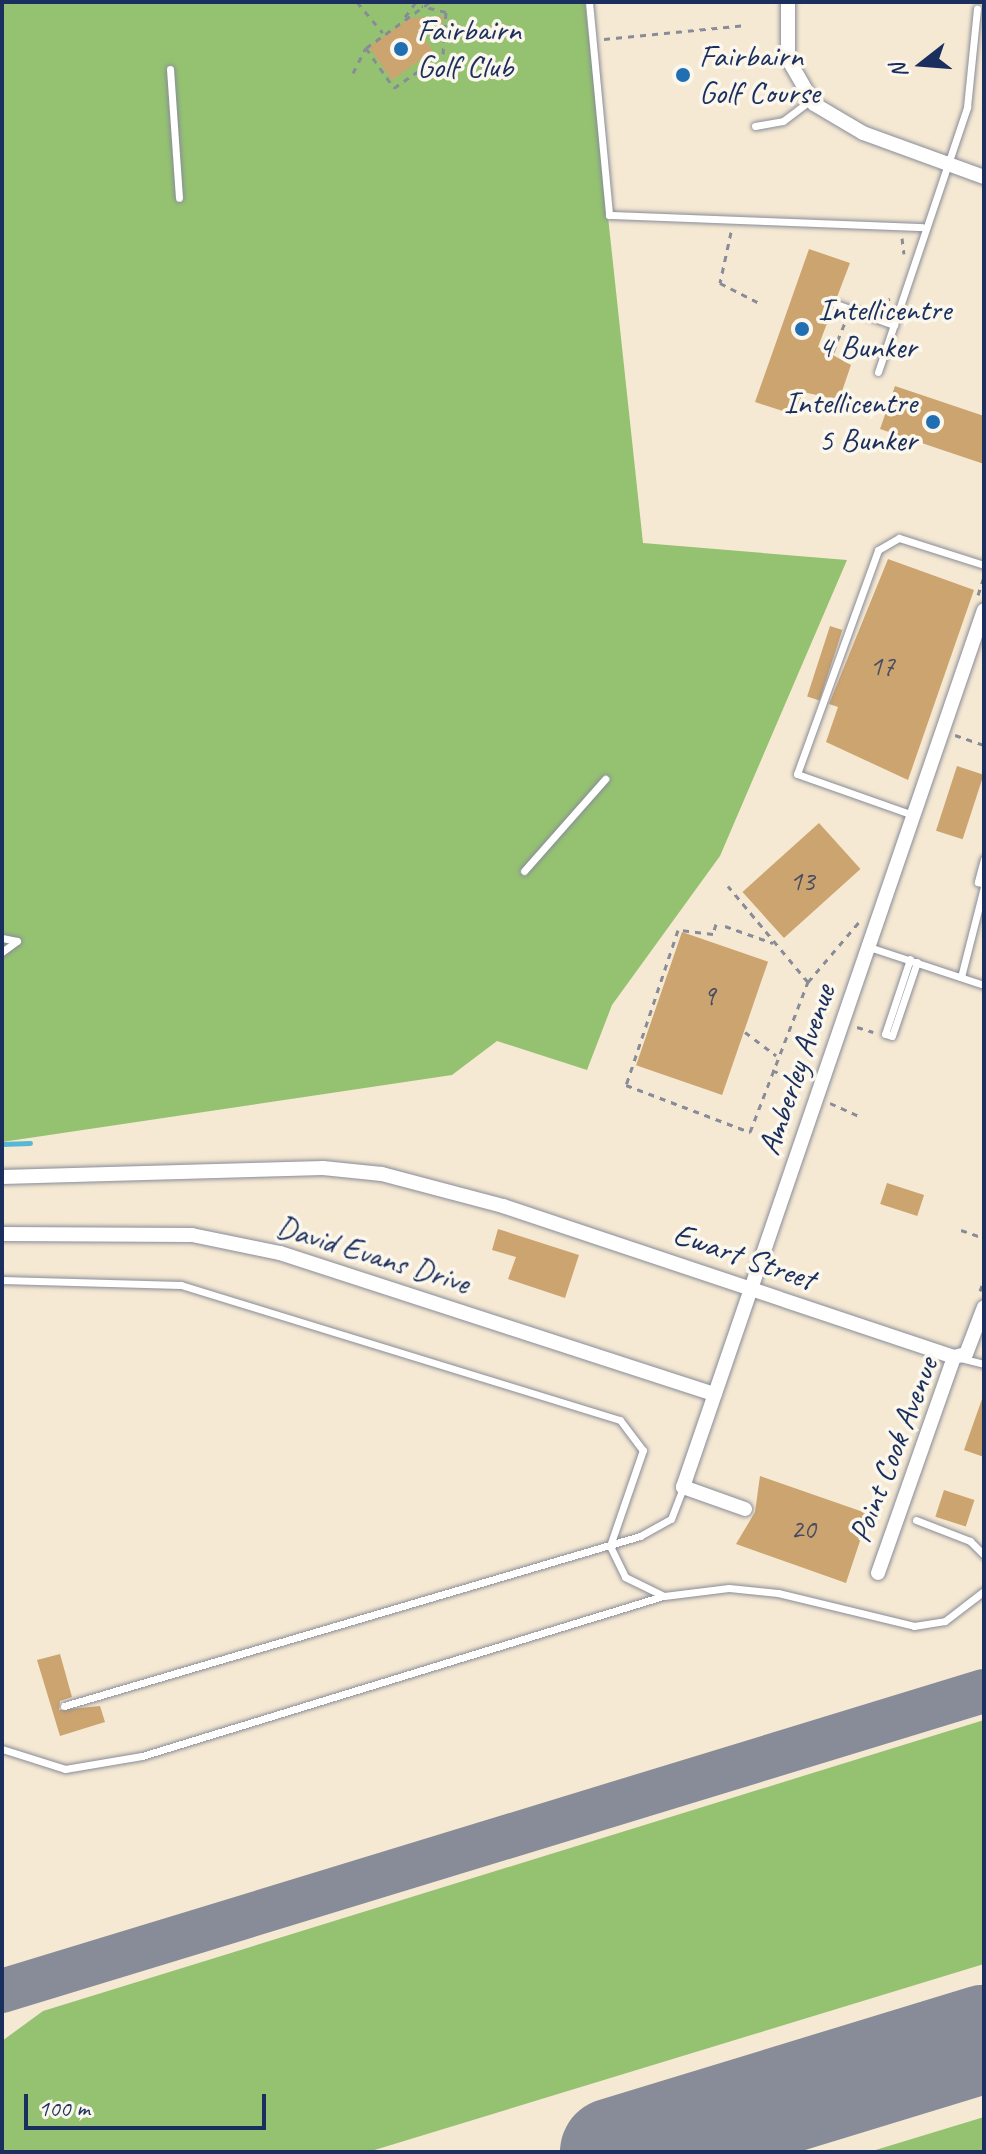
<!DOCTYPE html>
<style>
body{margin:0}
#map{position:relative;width:986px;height:2154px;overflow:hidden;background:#f6e9d3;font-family:Caveat,sans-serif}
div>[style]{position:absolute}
.green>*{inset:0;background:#95c271}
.stream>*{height:5px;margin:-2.5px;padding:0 2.5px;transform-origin:2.5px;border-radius:2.5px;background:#56b8d4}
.taxiway>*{height:44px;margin:-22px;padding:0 22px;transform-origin:22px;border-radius:22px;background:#888c98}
.runway>*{height:108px;margin:-54px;padding:0 54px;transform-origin:54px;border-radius:54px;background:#888c98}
.building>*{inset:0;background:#cca46f;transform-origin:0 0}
.path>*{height:3px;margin-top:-1.5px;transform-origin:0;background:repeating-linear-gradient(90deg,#888c98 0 6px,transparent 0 12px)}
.roads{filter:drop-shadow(0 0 2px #888c98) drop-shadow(0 0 2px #888c98)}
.lane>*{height:7px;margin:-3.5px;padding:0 3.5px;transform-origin:3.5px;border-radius:3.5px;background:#fff}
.street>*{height:14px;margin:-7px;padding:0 7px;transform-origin:7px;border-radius:7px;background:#fff}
.dots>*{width:22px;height:22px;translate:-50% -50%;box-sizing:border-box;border:4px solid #fbf7ec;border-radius:50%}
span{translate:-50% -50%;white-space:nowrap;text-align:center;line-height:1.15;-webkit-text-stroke:7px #fbf7ec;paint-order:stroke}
.number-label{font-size:28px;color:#474c62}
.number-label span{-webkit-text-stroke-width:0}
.poi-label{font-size:32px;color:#1b2f5e}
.left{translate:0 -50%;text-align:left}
.right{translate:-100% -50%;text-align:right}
.street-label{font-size:32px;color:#1b2f5e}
.frame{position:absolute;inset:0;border:4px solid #1b2f5e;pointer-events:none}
.north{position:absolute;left:882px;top:24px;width:80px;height:80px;-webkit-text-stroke:6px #fbf7ec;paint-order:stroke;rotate:253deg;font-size:22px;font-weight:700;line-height:32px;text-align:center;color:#1b2f5e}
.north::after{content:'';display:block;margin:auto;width:28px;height:36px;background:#1b2f5e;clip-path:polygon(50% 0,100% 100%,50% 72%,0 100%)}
.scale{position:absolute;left:24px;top:2094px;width:242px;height:36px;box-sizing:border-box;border:4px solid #1b2f5e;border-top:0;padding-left:10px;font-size:24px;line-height:28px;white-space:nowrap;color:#1b2f5e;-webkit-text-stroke:6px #fbf7ec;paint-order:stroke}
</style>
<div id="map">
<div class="green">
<i style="clip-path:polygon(2px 2px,585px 2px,643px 543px,847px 560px,720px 856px,612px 1005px,587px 1070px,497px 1041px,452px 1075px,2px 1142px)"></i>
<i style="clip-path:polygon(984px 1720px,984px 1964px,368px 2152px,2px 2152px,2px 2041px,43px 2011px)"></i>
<i style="clip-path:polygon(984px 2117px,984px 2152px,869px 2152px)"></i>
</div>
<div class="stream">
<i style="left:2px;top:1144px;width:28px;rotate:-2deg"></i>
</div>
<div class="taxiway">
<i style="left:2px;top:1991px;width:1027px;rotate:-16.99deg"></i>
</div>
<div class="runway">
<i style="left:614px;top:2152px;width:387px;rotate:-17deg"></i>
</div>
<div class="building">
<i style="clip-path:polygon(443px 16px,442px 32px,419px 31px,433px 51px,392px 80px,369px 47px,410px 18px)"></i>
<i style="clip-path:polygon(809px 249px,850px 263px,818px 347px,851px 365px,839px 400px,803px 392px,795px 415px,755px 402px)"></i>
<i style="clip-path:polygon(895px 386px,984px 416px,984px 464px,880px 429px)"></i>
<i style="clip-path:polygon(888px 559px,974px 590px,908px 780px,826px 742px,838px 707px,829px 704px)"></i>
<i style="left:830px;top:626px;width:13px;height:74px;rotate:18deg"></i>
<i style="left:957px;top:766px;width:28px;height:68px;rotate:18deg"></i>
<i style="left:819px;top:823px;width:62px;height:103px;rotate:48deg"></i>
<i style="left:682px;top:932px;width:91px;height:141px;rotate:19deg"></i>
<i style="left:887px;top:1183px;width:39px;height:22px;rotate:18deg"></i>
<i style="clip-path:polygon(498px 1229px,579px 1255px,565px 1298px,508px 1279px,516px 1257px,492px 1250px)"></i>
<i style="clip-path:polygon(982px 1399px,984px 1399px,984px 1457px,964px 1450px)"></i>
<i style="clip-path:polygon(760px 1476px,869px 1514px,846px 1583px,736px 1544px,755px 1512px)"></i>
<i style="left:944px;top:1490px;width:32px;height:28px;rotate:18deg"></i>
<i style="clip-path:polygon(60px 1654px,72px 1697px,60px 1701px,59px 1710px,100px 1706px,105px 1722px,60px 1736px,37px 1660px)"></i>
</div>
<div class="path">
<i style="left:357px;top:2px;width:40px;rotate:50deg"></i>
<i style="left:405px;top:17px;width:19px;rotate:-54deg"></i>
<i style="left:604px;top:39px;width:143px;rotate:-5.6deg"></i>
<i style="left:366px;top:48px;width:49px;rotate:55deg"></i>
<i style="left:394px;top:88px;width:60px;rotate:-34.8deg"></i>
<i style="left:443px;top:54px;width:42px;rotate:-85.9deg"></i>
<i style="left:446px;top:12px;width:25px;rotate:-166deg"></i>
<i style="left:353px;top:73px;width:28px;rotate:-63deg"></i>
<i style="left:366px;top:48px;width:79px;rotate:-35.7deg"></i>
<i style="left:731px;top:232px;width:52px;rotate:102.2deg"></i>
<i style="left:720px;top:283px;width:46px;rotate:27.1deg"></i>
<i style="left:902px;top:238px;width:16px;rotate:83deg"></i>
<i style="left:878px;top:304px;width:13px;rotate:-23deg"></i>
<i style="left:833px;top:352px;width:35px;rotate:-68deg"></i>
<i style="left:978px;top:595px;width:19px;rotate:-72deg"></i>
<i style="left:955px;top:735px;width:31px;rotate:19deg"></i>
<i style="left:716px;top:924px;width:10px;rotate:107deg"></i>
<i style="left:713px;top:934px;width:35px;rotate:-173deg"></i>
<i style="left:678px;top:930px;width:163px;rotate:108.5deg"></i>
<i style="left:626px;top:1085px;width:133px;rotate:20.8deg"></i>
<i style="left:750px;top:1132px;width:161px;rotate:-68.9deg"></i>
<i style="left:808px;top:982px;width:125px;rotate:-129.8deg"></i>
<i style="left:725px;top:926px;width:51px;rotate:19.5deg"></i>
<i style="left:808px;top:982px;width:80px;rotate:-49.6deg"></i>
<i style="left:857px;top:1027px;width:17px;rotate:17deg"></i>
<i style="left:745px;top:1032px;width:39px;rotate:37deg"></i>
<i style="left:772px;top:1070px;width:35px;rotate:24deg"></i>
<i style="left:830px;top:1103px;width:32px;rotate:24deg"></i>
<i style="left:961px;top:1230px;width:24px;rotate:19deg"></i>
<i style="left:980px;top:1291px;width:12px;rotate:-70deg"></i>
</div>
<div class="roads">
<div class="lane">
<i style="left:589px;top:2px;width:214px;rotate:84.6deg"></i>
<i style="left:609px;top:215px;width:313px;rotate:2.2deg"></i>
<i style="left:170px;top:69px;width:129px;rotate:86deg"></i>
<i style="left:755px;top:126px;width:28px;rotate:-10deg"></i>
<i style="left:783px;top:121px;width:34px;rotate:-37deg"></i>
<i style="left:836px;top:304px;width:62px;rotate:19.9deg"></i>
<i style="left:878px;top:372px;width:280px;rotate:-71.4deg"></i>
<i style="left:967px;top:107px;width:99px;rotate:-84.2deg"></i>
<i style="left:913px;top:815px;width:123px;rotate:-160.5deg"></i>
<i style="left:797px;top:774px;width:238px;rotate:-70.1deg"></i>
<i style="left:878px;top:550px;width:24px;rotate:-30deg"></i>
<i style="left:899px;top:538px;width:89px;rotate:17.6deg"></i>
<i style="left:984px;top:859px;width:24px;rotate:105deg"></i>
<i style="left:978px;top:882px;width:6px;rotate:18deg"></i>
<i style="left:524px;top:871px;width:123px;rotate:-48.6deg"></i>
<i style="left:2px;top:938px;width:15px;rotate:11deg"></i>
<i style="left:17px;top:941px;width:19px;rotate:144deg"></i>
<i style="left:869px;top:947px;width:121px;rotate:18.3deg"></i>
<i style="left:910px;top:959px;width:79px;rotate:108.4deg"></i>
<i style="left:885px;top:1034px;width:7px;rotate:16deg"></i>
<i style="left:892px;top:1036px;width:78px;rotate:-71.3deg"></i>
<i style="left:961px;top:977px;width:93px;rotate:-75.7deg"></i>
<i style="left:2px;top:1280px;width:179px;rotate:1.6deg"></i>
<i style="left:181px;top:1285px;width:459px;rotate:17.1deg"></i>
<i style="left:620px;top:1420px;width:38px;rotate:53deg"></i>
<i style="left:643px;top:1450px;width:102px;rotate:109deg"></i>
<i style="left:610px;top:1546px;width:34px;rotate:64deg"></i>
<i style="left:625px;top:1577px;width:43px;rotate:26deg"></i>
<i style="left:664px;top:1596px;width:65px;rotate:-7deg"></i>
<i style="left:729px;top:1588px;width:49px;rotate:5.8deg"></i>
<i style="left:778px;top:1593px;width:140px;rotate:13.6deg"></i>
<i style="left:914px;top:1626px;width:31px;rotate:-9deg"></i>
<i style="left:945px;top:1621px;width:49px;rotate:-37.6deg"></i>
<i style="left:960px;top:1358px;width:25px;rotate:14deg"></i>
<i style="left:916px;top:1520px;width:58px;rotate:21.3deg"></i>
<i style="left:970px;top:1541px;width:20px;rotate:45deg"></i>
<i style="left:64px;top:1706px;width:601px;rotate:-16.44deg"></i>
<i style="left:640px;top:1536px;width:35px;rotate:-29deg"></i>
<i style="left:671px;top:1519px;width:34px;rotate:-69deg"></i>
<i style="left:2px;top:1749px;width:66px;rotate:17.6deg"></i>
<i style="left:65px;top:1769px;width:78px;rotate:-9.6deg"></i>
<i style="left:142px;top:1756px;width:545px;rotate:-17.07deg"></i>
</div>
<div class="street">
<i style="left:788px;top:2px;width:57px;rotate:90deg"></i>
<i style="left:788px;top:59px;width:52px;rotate:60deg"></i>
<i style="left:814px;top:104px;width:57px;rotate:30.6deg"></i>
<i style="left:863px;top:133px;width:129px;rotate:20deg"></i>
<i style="left:2px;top:1177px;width:321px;rotate:-1.6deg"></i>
<i style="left:323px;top:1168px;width:59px;rotate:5.8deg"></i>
<i style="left:382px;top:1174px;width:125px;rotate:14.8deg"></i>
<i style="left:503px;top:1206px;width:476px;rotate:18.5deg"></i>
<i style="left:2px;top:1234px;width:190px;rotate:0.3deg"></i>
<i style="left:192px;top:1235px;width:90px;rotate:11.6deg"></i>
<i style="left:280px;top:1253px;width:457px;rotate:18deg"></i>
<i style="left:745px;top:1509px;width:66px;rotate:-160.5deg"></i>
<i style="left:683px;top:1487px;width:927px;rotate:-71.06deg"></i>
<i style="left:878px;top:1573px;width:229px;rotate:-70.6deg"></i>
<i style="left:954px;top:1357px;width:12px;rotate:-14deg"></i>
<i style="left:966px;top:1354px;width:50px;rotate:-69deg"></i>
</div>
</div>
<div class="dots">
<i style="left:401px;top:49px;background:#1f6fb2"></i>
<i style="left:683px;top:75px;background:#1f6fb2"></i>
<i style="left:802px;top:329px;background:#1f6fb2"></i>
<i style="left:933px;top:422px;background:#1f6fb2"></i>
</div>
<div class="number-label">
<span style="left:882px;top:666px">17</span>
<span style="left:802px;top:881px">13</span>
<span style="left:709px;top:996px">9</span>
<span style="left:803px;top:1529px">20</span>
</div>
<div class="poi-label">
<span class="left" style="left:417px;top:49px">Fairbairn<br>Golf Club</span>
<span class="left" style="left:699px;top:75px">Fairbairn<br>Golf Course</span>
<span class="left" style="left:818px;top:329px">Intellicentre<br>4 Bunker</span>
<span class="right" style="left:917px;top:422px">Intellicentre<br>5 Bunker</span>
</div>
<div class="street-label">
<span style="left:797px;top:1070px;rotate:-71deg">Amberley Avenue</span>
<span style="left:373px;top:1255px;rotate:17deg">David Evans Drive</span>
<span style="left:744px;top:1257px;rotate:19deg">Ewart Street</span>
<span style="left:894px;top:1450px;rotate:-69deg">Point Cook Avenue</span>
</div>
<div class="frame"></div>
<div class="north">N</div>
<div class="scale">100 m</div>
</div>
